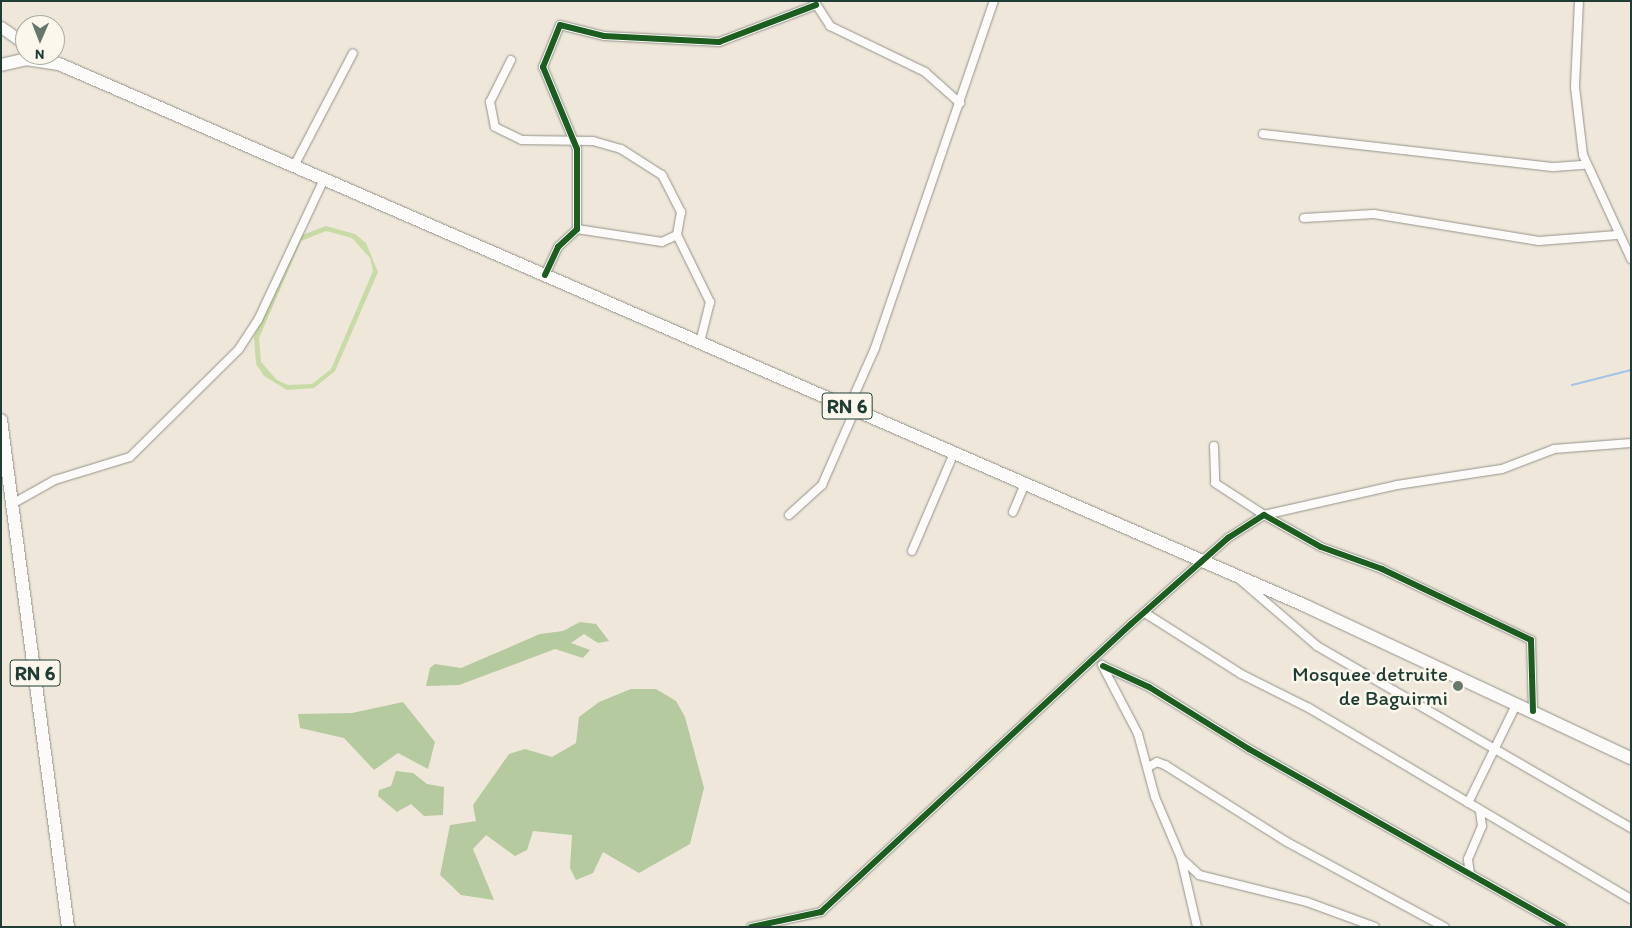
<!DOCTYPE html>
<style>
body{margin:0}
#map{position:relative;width:1632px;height:928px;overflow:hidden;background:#efe7da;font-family:Itim,sans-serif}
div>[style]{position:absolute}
.green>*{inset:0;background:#c8dba7}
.forest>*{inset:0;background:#b5ca9e}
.stream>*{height:2px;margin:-1px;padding:0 1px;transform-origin:1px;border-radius:1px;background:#a3c3e8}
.roads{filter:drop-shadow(0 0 1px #93938b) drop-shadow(0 0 1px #93938b)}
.street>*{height:8px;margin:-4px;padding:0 4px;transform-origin:4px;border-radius:4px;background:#fdfbf9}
.secondary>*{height:11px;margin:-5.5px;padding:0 5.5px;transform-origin:5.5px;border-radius:5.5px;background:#fdfbf9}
.primary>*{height:12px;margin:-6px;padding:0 6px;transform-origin:6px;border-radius:6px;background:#fdfbf9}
.cycleway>*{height:6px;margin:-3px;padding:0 3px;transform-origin:3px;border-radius:3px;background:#1b5e20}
.dots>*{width:14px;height:14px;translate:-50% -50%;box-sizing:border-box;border:2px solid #fbf7ec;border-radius:50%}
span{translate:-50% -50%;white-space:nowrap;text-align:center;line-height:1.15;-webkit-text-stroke:5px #fbf7ec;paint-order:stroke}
.shield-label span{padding:1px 4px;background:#fbf7ec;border:1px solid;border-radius:4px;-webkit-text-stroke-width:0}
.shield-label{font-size:20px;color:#1f3d34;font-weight:700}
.poi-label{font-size:21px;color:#1f3d34}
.right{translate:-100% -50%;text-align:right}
.frame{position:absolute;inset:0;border:2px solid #1f3d34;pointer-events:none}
.north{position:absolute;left:15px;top:15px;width:50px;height:50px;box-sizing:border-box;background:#fbf7ec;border:1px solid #a3ada2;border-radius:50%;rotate:181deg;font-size:14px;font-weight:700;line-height:20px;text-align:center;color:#1f3d34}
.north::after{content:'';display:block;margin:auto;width:18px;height:22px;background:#68786e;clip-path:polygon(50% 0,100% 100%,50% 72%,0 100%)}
</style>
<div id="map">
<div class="green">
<i style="clip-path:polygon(evenodd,326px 226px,355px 234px,366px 243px,378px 272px,335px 371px,314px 388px,287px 390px,264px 376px,256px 364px,254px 337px,297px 237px,326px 226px,326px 231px,352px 238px,370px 258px,373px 271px,331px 369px,312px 384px,288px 385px,277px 380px,261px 362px,259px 338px,301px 241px,326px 231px)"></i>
</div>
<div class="forest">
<i style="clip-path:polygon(580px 622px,596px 624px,609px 641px,598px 643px,584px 634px,571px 643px,590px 650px,583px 658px,555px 649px,459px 685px,426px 686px,430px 668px,435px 664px,461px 668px,540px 634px,563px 631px)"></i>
<i style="clip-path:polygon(631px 689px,656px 689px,676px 701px,685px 717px,704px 788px,690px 844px,639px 873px,603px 852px,593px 873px,576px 880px,570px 868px,572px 835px,533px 831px,527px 850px,515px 856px,486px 835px,473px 849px,494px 900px,461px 895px,440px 875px,450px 825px,476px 821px,473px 805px,509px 754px,525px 749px,552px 757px,576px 743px,579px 717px,599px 702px)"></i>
<i style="clip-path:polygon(403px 702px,435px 742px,428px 769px,398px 753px,374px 770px,344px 738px,300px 728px,298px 714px,352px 713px)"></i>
<i style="clip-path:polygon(396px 771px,413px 773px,427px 784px,444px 787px,443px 815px,424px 816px,411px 804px,397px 812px,378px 796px,379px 790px,391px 786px)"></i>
</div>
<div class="stream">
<i style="left:1572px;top:385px;width:61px;rotate:-14.3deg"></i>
</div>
<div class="roads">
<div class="street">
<i style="left:814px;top:1px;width:30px;rotate:57deg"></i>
<i style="left:830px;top:26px;width:106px;rotate:25.8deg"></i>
<i style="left:925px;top:72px;width:47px;rotate:41.5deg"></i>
<i style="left:1579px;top:1px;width:86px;rotate:92.7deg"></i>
<i style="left:1575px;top:87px;width:68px;rotate:83.3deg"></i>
<i style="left:1583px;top:155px;width:115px;rotate:65.2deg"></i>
<i style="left:511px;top:60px;width:47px;rotate:116.6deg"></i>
<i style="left:490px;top:102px;width:25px;rotate:79deg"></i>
<i style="left:495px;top:127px;width:30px;rotate:26deg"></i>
<i style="left:522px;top:140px;width:71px;rotate:0.8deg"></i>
<i style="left:593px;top:141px;width:29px;rotate:16deg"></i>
<i style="left:621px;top:149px;width:49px;rotate:32.4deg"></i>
<i style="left:662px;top:175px;width:42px;rotate:62.8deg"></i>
<i style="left:681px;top:212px;width:23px;rotate:100deg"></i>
<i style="left:677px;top:235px;width:17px;rotate:155deg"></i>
<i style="left:662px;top:242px;width:86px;rotate:-171.3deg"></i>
<i style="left:1263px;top:134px;width:293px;rotate:6.5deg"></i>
<i style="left:1554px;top:167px;width:31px;rotate:-4deg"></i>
<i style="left:294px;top:166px;width:127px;rotate:-62.4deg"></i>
<i style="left:1304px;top:218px;width:70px;rotate:-3.3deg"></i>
<i style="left:1374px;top:214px;width:167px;rotate:9.3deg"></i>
<i style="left:1539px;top:241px;width:78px;rotate:-4.4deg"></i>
<i style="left:677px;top:235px;width:75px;rotate:63.8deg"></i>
<i style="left:710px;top:302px;width:41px;rotate:104deg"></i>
<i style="left:545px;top:275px;width:31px;rotate:-65deg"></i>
<i style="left:558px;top:247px;width:26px;rotate:-43deg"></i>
<i style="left:577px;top:229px;width:80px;rotate:-90deg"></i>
<i style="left:577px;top:149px;width:89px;rotate:-112.5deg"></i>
<i style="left:543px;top:67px;width:45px;rotate:-68deg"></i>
<i style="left:560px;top:25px;width:45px;rotate:14deg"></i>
<i style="left:604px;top:36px;width:115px;rotate:3deg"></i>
<i style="left:719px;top:42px;width:104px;rotate:-20.9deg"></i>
<i style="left:849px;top:407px;width:64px;rotate:-66.2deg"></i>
<i style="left:875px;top:348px;width:367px;rotate:-71.1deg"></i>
<i style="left:1214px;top:446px;width:37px;rotate:88deg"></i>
<i style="left:1215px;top:483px;width:59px;rotate:33.1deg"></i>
<i style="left:1264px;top:515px;width:136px;rotate:-12.7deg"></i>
<i style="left:1397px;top:485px;width:106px;rotate:-8.7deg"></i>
<i style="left:1502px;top:469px;width:56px;rotate:-21deg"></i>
<i style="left:1554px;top:449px;width:77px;rotate:-4.5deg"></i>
<i style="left:12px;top:504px;width:49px;rotate:-29.2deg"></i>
<i style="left:55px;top:480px;width:78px;rotate:-17deg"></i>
<i style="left:130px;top:457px;width:153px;rotate:-44.7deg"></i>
<i style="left:239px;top:349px;width:35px;rotate:-57deg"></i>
<i style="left:258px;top:320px;width:156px;rotate:-64.9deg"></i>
<i style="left:1013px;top:512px;width:30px;rotate:-67deg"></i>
<i style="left:789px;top:515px;width:45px;rotate:-42.3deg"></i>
<i style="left:822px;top:485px;width:82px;rotate:-66.3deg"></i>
<i style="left:912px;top:551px;width:107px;rotate:-66.8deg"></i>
<i style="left:1238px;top:578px;width:104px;rotate:40.7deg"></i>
<i style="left:1317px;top:646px;width:363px;rotate:30.1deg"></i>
<i style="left:1145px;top:613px;width:114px;rotate:32.4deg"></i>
<i style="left:1241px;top:674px;width:76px;rotate:26.6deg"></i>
<i style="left:1309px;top:708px;width:374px;rotate:30.7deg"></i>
<i style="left:1102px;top:665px;width:78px;rotate:62.4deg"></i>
<i style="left:1138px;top:734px;width:65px;rotate:74.9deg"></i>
<i style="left:1155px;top:797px;width:66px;rotate:66.9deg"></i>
<i style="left:1181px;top:858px;width:71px;rotate:76.9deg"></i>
<i style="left:1103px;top:666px;width:51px;rotate:24.5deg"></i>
<i style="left:1149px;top:687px;width:118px;rotate:31.8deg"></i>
<i style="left:1249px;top:749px;width:361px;rotate:29.5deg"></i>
<i style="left:1148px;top:767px;width:10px;rotate:-29deg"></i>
<i style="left:1157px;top:762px;width:9px;rotate:21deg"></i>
<i style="left:1165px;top:765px;width:144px;rotate:32.3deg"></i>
<i style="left:1287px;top:842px;width:179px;rotate:28.4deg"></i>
<i style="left:1468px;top:803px;width:111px;rotate:-63.9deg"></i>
<i style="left:1181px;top:858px;width:25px;rotate:43deg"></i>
<i style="left:1199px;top:875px;width:111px;rotate:14deg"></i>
<i style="left:1307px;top:902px;width:72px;rotate:20.2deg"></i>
<i style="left:1470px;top:874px;width:15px;rotate:-98deg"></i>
<i style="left:1468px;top:859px;width:36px;rotate:-67deg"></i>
<i style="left:1482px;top:826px;width:15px;rotate:-98deg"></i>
<i style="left:751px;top:927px;width:72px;rotate:-12.1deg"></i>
<i style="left:821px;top:912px;width:423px;rotate:-42.9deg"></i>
<i style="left:1131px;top:624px;width:130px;rotate:-41.6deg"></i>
<i style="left:1228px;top:538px;width:43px;rotate:-32.6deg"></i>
<i style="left:1264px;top:515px;width:65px;rotate:29.3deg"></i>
<i style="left:1321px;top:547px;width:65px;rotate:19.8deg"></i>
<i style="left:1382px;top:569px;width:165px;rotate:25.5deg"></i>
<i style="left:1531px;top:640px;width:71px;rotate:88.4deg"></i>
</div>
<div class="secondary">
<i style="left:1px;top:27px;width:29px;rotate:35deg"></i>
</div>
<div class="primary">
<i style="left:1px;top:65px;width:26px;rotate:-13deg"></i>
<i style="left:26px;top:59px;width:33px;rotate:9deg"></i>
<i style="left:59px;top:64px;width:1360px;rotate:23.49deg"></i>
<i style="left:1306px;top:606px;width:359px;rotate:25.1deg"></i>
<i style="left:1px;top:420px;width:511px;rotate:82.47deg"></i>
</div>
</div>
<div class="cycleway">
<i style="left:545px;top:275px;width:31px;rotate:-65deg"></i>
<i style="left:558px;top:247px;width:26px;rotate:-43deg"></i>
<i style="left:577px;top:229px;width:80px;rotate:-90deg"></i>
<i style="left:577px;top:149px;width:89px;rotate:-112.5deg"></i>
<i style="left:543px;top:67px;width:45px;rotate:-68deg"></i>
<i style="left:560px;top:25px;width:45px;rotate:14deg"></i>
<i style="left:604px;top:36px;width:115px;rotate:3deg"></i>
<i style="left:719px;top:42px;width:104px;rotate:-20.9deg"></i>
<i style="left:1103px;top:666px;width:51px;rotate:24.5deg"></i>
<i style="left:1149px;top:687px;width:118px;rotate:31.8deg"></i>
<i style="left:1249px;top:749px;width:361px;rotate:29.5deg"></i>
<i style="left:751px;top:927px;width:72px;rotate:-12.1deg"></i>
<i style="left:821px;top:912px;width:423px;rotate:-42.9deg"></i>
<i style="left:1131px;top:624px;width:130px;rotate:-41.6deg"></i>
<i style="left:1228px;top:538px;width:43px;rotate:-32.6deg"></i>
<i style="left:1264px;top:515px;width:65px;rotate:29.3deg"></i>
<i style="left:1321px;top:547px;width:65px;rotate:19.8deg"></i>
<i style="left:1382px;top:569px;width:165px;rotate:25.5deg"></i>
<i style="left:1531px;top:640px;width:71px;rotate:88.4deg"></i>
</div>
<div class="dots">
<i style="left:1458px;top:686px;background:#68786e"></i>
</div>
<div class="shield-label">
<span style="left:847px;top:406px">RN 6</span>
<span style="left:35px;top:673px">RN 6</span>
</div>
<div class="poi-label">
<span class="right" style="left:1448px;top:686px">Mosquee detruite<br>de Baguirmi</span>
</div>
<div class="frame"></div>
<div class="north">N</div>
</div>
